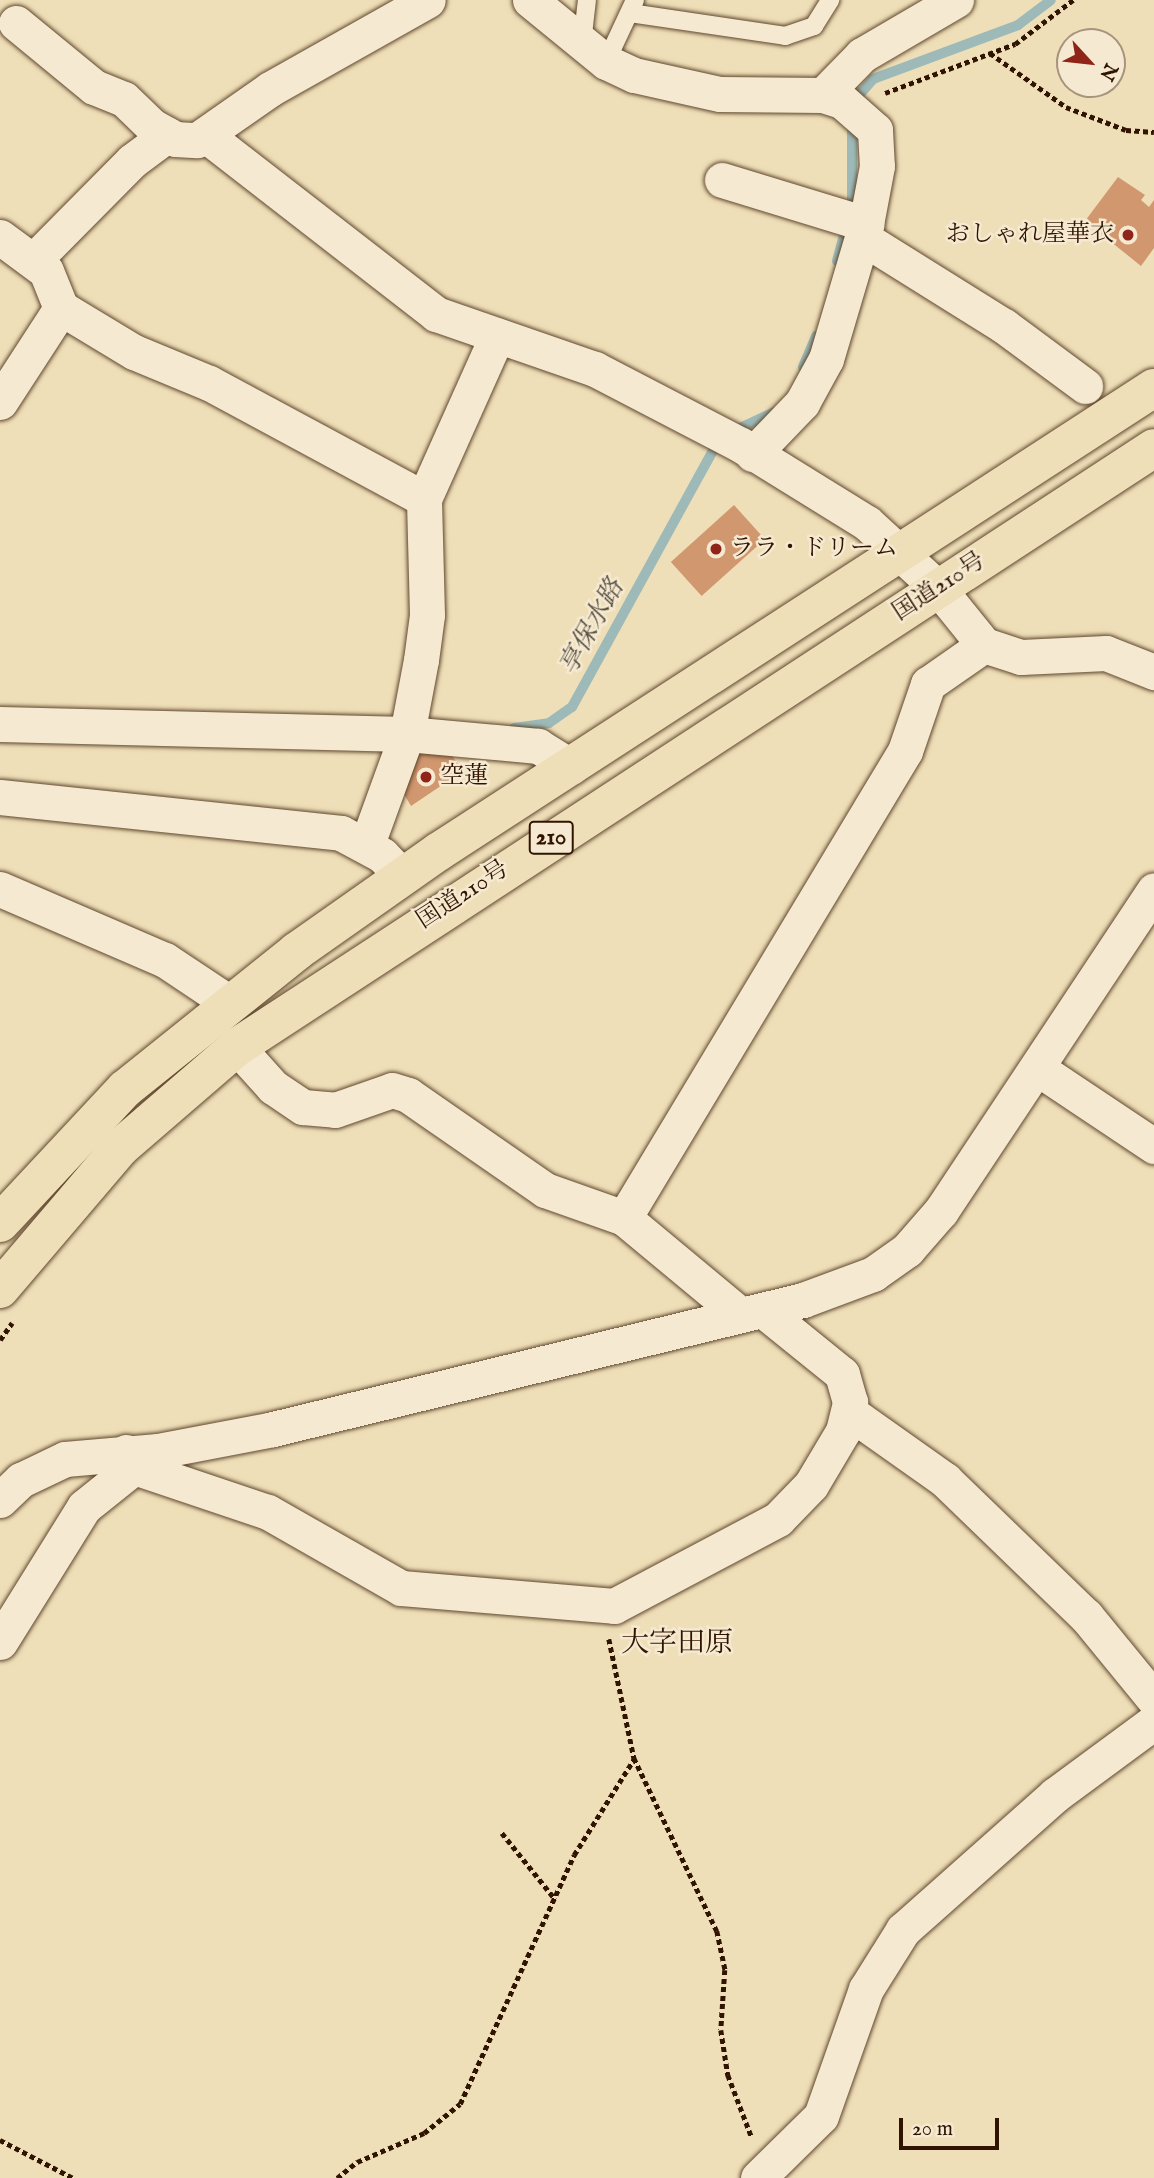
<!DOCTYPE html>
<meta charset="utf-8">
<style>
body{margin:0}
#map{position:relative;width:1154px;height:2178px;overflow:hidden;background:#efdfb8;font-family:"IM FELL English","Noto Serif JP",serif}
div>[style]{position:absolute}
.stream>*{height:10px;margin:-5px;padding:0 5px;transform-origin:5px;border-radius:5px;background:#9dbab8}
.building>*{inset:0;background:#d1976f;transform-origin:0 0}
.path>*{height:4.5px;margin-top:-2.25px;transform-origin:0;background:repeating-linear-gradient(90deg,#311400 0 5px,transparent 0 8.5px)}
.roads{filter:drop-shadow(0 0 2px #60472e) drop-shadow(0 0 2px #60472e)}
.service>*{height:18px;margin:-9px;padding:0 9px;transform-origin:9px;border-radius:9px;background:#f5ead1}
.minor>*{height:35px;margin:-17.5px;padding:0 17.5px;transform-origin:17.5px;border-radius:17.5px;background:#f5ead1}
.trunk>*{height:38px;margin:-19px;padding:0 19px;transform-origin:19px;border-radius:19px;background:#efdfb8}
.dots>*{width:19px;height:19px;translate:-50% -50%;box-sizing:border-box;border:4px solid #f5ead1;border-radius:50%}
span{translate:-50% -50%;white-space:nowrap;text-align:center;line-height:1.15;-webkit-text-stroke:5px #f5ead1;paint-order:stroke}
.shield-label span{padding:2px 5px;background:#f5ead1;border:2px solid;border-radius:5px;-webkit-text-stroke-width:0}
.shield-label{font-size:23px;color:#311400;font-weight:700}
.poi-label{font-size:24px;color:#311400}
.right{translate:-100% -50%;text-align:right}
.left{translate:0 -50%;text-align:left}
.street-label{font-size:24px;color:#311400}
.water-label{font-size:26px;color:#574e40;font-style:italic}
.quarter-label{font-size:28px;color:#311400}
.north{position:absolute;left:1056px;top:28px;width:70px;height:70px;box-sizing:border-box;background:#f5ead1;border:2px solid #a7947d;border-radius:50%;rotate:117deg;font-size:19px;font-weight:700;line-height:28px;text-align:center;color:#311400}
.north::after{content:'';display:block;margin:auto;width:24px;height:32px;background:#8f2418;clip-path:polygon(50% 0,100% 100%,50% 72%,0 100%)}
.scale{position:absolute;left:899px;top:2118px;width:100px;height:32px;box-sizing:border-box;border:4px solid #311400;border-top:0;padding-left:9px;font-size:21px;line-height:24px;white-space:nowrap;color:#311400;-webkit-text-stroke:5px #f5ead1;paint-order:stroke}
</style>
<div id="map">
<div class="stream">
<i style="left:854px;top:101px;width:29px;rotate:-49deg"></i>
<i style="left:873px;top:79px;width:155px;rotate:-20.4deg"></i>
<i style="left:1018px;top:25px;width:41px;rotate:-37.1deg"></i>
<i style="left:852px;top:203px;width:80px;rotate:-90deg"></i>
<i style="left:837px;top:261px;width:27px;rotate:-75deg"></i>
<i style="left:803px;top:367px;width:34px;rotate:-67deg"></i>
<i style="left:740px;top:428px;width:38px;rotate:-25deg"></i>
<i style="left:514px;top:728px;width:35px;rotate:-8deg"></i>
<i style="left:549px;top:723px;width:28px;rotate:-35deg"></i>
<i style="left:572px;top:707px;width:301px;rotate:-61.2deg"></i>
</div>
<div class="building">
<i style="clip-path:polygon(1118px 177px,1145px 195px,1141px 200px,1149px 207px,1154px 200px,1154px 248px,1141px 266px,1085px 221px)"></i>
<i style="left:734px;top:505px;width:46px;height:85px;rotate:48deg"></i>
<i style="clip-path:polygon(410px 747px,447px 749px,463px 771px,411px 806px,397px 782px)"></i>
</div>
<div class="path">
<i style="left:990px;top:53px;width:93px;rotate:35.4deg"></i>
<i style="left:1066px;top:107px;width:64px;rotate:21deg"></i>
<i style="left:1126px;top:130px;width:28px;rotate:4deg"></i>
<i style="left:885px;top:93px;width:139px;rotate:-20.7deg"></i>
<i style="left:1015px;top:44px;width:73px;rotate:-37.2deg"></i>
<i style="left:0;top:1340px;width:21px;rotate:-55deg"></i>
<i style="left:609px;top:1639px;width:122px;rotate:78.1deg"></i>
<i style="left:634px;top:1758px;width:192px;rotate:64.4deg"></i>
<i style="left:717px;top:1931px;width:40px;rotate:78deg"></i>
<i style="left:725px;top:1970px;width:60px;rotate:93.8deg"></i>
<i style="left:721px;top:2030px;width:46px;rotate:81.2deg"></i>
<i style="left:728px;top:2075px;width:67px;rotate:69.1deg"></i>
<i style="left:502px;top:1833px;width:85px;rotate:51.2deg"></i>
<i style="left:0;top:2140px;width:82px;rotate:27.5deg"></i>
<i style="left:337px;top:2178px;width:26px;rotate:-39deg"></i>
<i style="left:357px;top:2162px;width:73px;rotate:-23.4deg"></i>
<i style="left:424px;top:2133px;width:46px;rotate:-38.9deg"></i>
<i style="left:460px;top:2104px;width:274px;rotate:-65.4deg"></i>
<i style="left:574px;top:1855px;width:113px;rotate:-58deg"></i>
</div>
<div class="roads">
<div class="service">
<i style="left:630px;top:13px;width:157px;rotate:8.4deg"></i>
<i style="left:785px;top:36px;width:31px;rotate:-19deg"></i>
<i style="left:814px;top:26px;width:31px;rotate:-58deg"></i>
<i style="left:582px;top:43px;width:43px;rotate:-83.4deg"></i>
<i style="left:606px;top:62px;width:68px;rotate:-64.9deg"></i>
</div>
<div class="minor">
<i style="left:530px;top:0;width:98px;rotate:39.2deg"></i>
<i style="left:606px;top:62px;width:31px;rotate:25deg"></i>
<i style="left:634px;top:75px;width:88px;rotate:12.5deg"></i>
<i style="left:720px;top:94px;width:103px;rotate:0.6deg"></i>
<i style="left:823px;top:95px;width:20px;rotate:18deg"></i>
<i style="left:842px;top:101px;width:44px;rotate:41.3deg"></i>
<i style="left:875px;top:130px;width:36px;rotate:87deg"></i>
<i style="left:877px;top:166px;width:59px;rotate:100.7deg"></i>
<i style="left:866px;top:224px;width:141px;rotate:106.5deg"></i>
<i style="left:826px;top:359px;width:50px;rotate:118.6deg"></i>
<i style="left:802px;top:403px;width:71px;rotate:133.9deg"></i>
<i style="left:16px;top:23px;width:101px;rotate:39.4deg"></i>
<i style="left:94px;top:87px;width:32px;rotate:22deg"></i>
<i style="left:124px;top:99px;width:39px;rotate:44deg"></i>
<i style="left:152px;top:126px;width:26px;rotate:29deg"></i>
<i style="left:175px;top:139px;width:22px;rotate:3deg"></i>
<i style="left:197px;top:140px;width:89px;rotate:-34.9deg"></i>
<i style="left:270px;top:89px;width:181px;rotate:-29.4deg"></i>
<i style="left:823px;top:95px;width:56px;rotate:-45.7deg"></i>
<i style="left:862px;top:55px;width:109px;rotate:-30.3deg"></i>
<i style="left:208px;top:137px;width:289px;rotate:37.8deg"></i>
<i style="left:436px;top:314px;width:168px;rotate:19.1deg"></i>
<i style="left:595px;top:369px;width:165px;rotate:27.5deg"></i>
<i style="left:741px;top:445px;width:148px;rotate:31.8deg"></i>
<i style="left:867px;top:523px;width:96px;rotate:42.5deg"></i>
<i style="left:938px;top:588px;width:73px;rotate:51.1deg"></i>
<i style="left:984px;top:645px;width:39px;rotate:18deg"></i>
<i style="left:1021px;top:657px;width:85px;rotate:-2.7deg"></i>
<i style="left:1106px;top:653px;width:52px;rotate:21.6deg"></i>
<i style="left:722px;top:180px;width:151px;rotate:17deg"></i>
<i style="left:0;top:237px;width:57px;rotate:36.5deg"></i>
<i style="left:46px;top:271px;width:40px;rotate:68deg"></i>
<i style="left:61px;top:308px;width:112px;rotate:123deg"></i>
<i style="left:863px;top:238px;width:166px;rotate:32deg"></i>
<i style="left:1004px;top:326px;width:101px;rotate:36.5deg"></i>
<i style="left:34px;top:260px;width:139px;rotate:-45.3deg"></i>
<i style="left:132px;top:161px;width:44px;rotate:-36.6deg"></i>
<i style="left:61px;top:308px;width:85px;rotate:31.1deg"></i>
<i style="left:134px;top:352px;width:81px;rotate:22.5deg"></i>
<i style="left:209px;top:383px;width:244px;rotate:28.3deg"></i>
<i style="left:0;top:724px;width:407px;rotate:1.4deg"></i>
<i style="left:407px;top:734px;width:132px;rotate:5.2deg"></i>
<i style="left:538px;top:746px;width:39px;rotate:32deg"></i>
<i style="left:0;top:797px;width:343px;rotate:6deg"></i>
<i style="left:341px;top:833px;width:47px;rotate:28.2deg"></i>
<i style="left:382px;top:855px;width:30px;rotate:46deg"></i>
<i style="left:367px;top:844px;width:117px;rotate:-70deg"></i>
<i style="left:407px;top:734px;width:75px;rotate:-79.3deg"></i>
<i style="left:421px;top:660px;width:45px;rotate:-82.4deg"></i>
<i style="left:427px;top:615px;width:116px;rotate:-91.5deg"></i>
<i style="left:424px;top:499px;width:179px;rotate:-65.9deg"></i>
<i style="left:0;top:889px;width:180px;rotate:23.3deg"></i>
<i style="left:165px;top:960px;width:76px;rotate:33.7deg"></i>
<i style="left:237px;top:1047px;width:54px;rotate:48deg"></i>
<i style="left:273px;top:1087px;width:36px;rotate:34deg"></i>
<i style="left:303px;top:1107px;width:32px;rotate:5deg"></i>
<i style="left:335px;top:1110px;width:60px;rotate:-19.3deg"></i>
<i style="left:392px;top:1090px;width:17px;rotate:17deg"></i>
<i style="left:408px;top:1095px;width:167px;rotate:34.7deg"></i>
<i style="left:545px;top:1190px;width:84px;rotate:19.5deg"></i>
<i style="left:624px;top:1218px;width:152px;rotate:39.7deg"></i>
<i style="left:1037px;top:1068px;width:141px;rotate:33.7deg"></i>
<i style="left:624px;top:1218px;width:545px;rotate:-58.96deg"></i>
<i style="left:905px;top:751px;width:71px;rotate:-71.1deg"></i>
<i style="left:928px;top:684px;width:68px;rotate:-34.9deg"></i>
<i style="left:849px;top:1412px;width:118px;rotate:35.3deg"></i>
<i style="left:945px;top:1480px;width:196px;rotate:44deg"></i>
<i style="left:1086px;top:1616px;width:107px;rotate:50.7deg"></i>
<i style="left:126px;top:1452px;width:17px;rotate:62deg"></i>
<i style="left:134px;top:1467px;width:141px;rotate:18.6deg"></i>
<i style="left:268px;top:1512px;width:153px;rotate:29.7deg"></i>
<i style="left:401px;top:1588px;width:214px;rotate:4.8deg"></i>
<i style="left:614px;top:1606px;width:186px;rotate:-27.9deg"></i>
<i style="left:778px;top:1519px;width:47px;rotate:-45.9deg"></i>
<i style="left:811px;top:1485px;width:63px;rotate:-59.3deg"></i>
<i style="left:843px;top:1431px;width:30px;rotate:-76deg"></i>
<i style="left:850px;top:1402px;width:29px;rotate:-106deg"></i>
<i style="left:842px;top:1374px;width:102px;rotate:-141deg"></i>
<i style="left:0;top:1500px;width:29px;rotate:-44deg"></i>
<i style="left:21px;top:1480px;width:49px;rotate:-25.5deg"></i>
<i style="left:65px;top:1459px;width:93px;rotate:-4.9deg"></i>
<i style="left:158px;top:1451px;width:117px;rotate:-10.8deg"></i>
<i style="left:273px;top:1429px;width:545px;rotate:-13.68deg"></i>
<i style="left:803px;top:1300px;width:75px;rotate:-20.4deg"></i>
<i style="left:873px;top:1274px;width:42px;rotate:-35.2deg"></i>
<i style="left:907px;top:1250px;width:52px;rotate:-48.9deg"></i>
<i style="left:941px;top:1211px;width:385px;rotate:-56.4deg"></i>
<i style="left:0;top:1642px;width:159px;rotate:-58.1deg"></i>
<i style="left:84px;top:1507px;width:64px;rotate:-38.7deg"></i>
<i style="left:758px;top:2178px;width:88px;rotate:-44.5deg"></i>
<i style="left:821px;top:2116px;width:135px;rotate:-70.5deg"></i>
<i style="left:866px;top:1989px;width:70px;rotate:-57.9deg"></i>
<i style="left:903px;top:1930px;width:203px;rotate:-41.6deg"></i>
<i style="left:1055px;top:1795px;width:123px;rotate:-36.4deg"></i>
</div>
<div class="trunk">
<i style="left:0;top:1223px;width:183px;rotate:-47deg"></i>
<i style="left:125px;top:1089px;width:221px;rotate:-38.7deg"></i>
<i style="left:297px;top:951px;width:172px;rotate:-35.1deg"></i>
<i style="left:438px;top:852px;width:853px;rotate:-32.95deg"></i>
<i style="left:0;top:1289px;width:187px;rotate:-49.6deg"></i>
<i style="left:121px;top:1147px;width:153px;rotate:-40.8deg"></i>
<i style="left:237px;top:1047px;width:1095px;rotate:-33.15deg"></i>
</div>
</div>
<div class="dots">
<i style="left:1128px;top:235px;background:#8f2418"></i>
<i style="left:716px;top:549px;background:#8f2418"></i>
<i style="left:426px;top:777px;background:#8f2418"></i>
</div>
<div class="shield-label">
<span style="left:551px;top:838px">210</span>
</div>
<div class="poi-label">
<span class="right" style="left:1114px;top:235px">おしゃれ屋華衣</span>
<span class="left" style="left:730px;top:549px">ララ・ドリーム</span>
<span class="left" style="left:440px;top:777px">空蓮</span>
</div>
<div class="street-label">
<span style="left:939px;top:587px;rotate:-33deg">国道210号</span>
<span style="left:463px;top:895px;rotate:-33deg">国道210号</span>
</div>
<div class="water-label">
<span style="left:592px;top:627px;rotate:-61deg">享保水路</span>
</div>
<div class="quarter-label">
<span style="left:677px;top:1644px">大字田原</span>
</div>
<div class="north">N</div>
<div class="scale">20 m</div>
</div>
